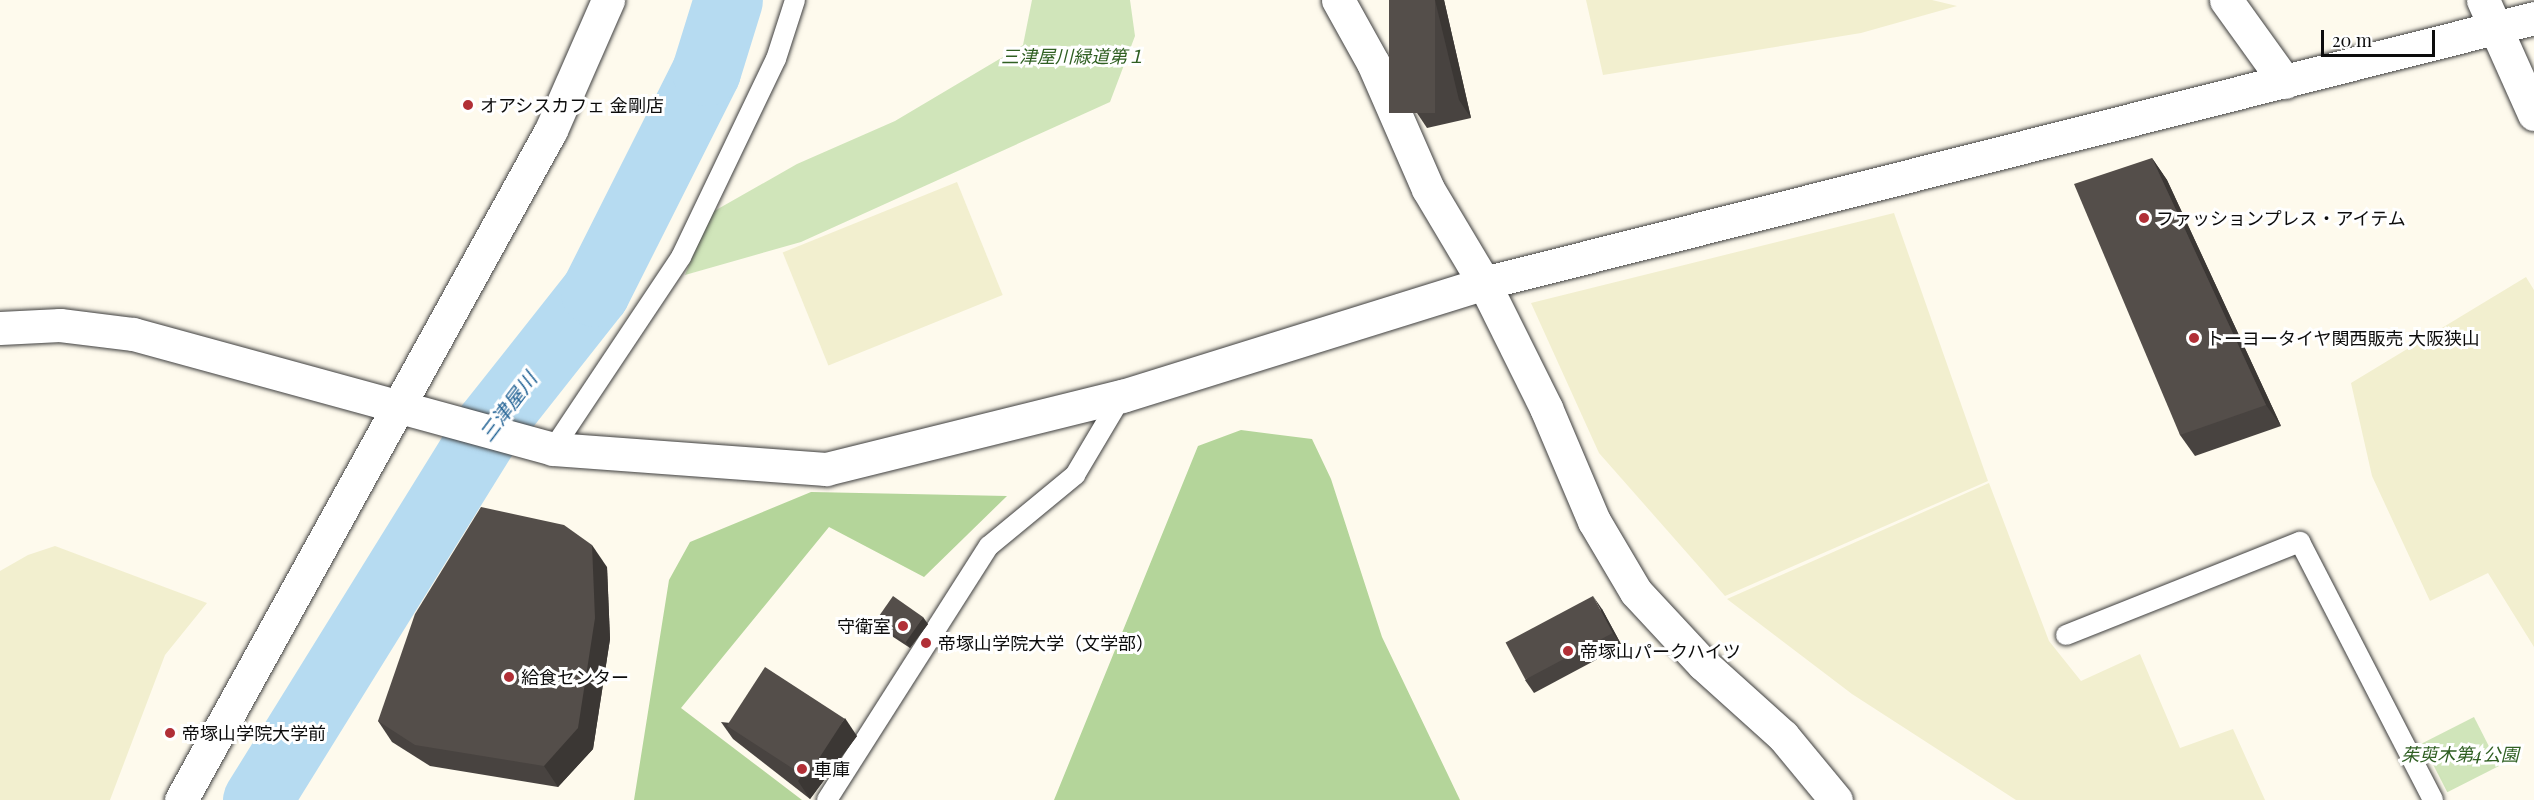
<!DOCTYPE html>
<meta charset="utf-8">
<style>
body{margin:0}
#map{position:relative;width:2534px;height:800px;overflow:hidden;background:#fefaed;font-family:"Playfair Display","Noto Sans JP",serif}
div>[style]{position:absolute}
.farmland>*{inset:0;background:#f2efcf;transform-origin:0 0}
.green>*{inset:0;background:#d0e5ba;transform-origin:0 0}
.forest>*{inset:0;background:#b4d59a}
.river>*{height:69px;margin:-34.5px;padding:0 34.5px;transform-origin:34.5px;border-radius:34.5px;background:#b6dbf1}
.roads{filter:drop-shadow(0 0 2px #3f3f3f) drop-shadow(0 0 2px #3f3f3f)}
.service>*{height:20px;margin:-10px;padding:0 10px;transform-origin:10px;border-radius:10px;background:#fff}
.minor>*{height:33px;margin:-16.5px;padding:0 16.5px;transform-origin:16.5px;border-radius:16.5px;background:#fff}
.tertiary>*{height:33px;margin:-16.5px;padding:0 16.5px;transform-origin:16.5px;border-radius:16.5px;background:#fff}
.wall>*{inset:0;background:#484340}
.shaded-wall>*{inset:0;background:#3b3734}
.building>*{inset:0;background:#544e4a;transform-origin:0 0}
.dots>*{width:16px;height:16px;translate:-50% -50%;box-sizing:border-box;border:3px solid #fff;border-radius:50%}
span{translate:-50% -50%;white-space:nowrap;text-align:center;line-height:1.15;-webkit-text-stroke:6px #fff;paint-order:stroke}
.park-label{font-size:18px;color:#2f5f22;font-style:italic}
.poi-label{font-size:18px;color:#0c0c0c}
.left{translate:0 -50%;text-align:left}
.right{translate:-100% -50%;text-align:right}
.water-label{font-size:20px;color:#206194;font-style:italic}
.scale{position:absolute;left:2321px;top:30px;width:114px;height:27px;box-sizing:border-box;border:3px solid #0c0c0c;border-top:0;padding-left:8px;font-size:18px;line-height:21px;white-space:nowrap;color:#0c0c0c;-webkit-text-stroke:4px #fff;paint-order:stroke}
</style>
<div id="map">
<div class="farmland">
<i style="clip-path:polygon(1586px 0,1932px 0,1957px 6px,1861px 33px,1603px 75px)"></i>
<i style="left:957px;top:182px;width:122px;height:188px;rotate:68deg"></i>
<i style="clip-path:polygon(1894px 213px,1988px 481px,1725px 596px,1599px 453px,1531px 303px)"></i>
<i style="clip-path:polygon(2526px 277px,2534px 290px,2534px 647px,2488px 573px,2430px 601px,2372px 476px,2351px 383px)"></i>
<i style="clip-path:polygon(1989px 483px,2049px 641px,2081px 681px,2140px 654px,2180px 748px,2233px 729px,2265px 800px,2016px 800px,1852px 694px,1727px 599px)"></i>
<i style="clip-path:polygon(55px 546px,207px 603px,165px 655px,110px 800px,0 800px,0 571px,28px 555px)"></i>
</div>
<div class="green">
<i style="clip-path:polygon(1032px 0,1130px 0,1135px 36px,1110px 102px,801px 242px,685px 275px,709px 214px,797px 164px,895px 121px,1023px 45px)"></i>
<i style="left:2474px;top:717px;width:55px;height:58px;rotate:63deg"></i>
</div>
<div class="forest">
<i style="clip-path:polygon(1241px 430px,1312px 439px,1331px 479px,1382px 637px,1460px 800px,1054px 800px,1198px 446px)"></i>
<i style="clip-path:polygon(811px 492px,1007px 496px,924px 577px,829px 527px,681px 708px,802px 800px,634px 800px,669px 580px,690px 542px)"></i>
</div>
<div class="river">
<i style="left:257px;top:800px;width:440px;rotate:-58.2deg"></i>
<i style="left:489px;top:426px;width:171px;rotate:-51.7deg"></i>
<i style="left:595px;top:292px;width:247px;rotate:-63.3deg"></i>
<i style="left:706px;top:71px;width:74px;rotate:-72.8deg"></i>
</div>
<div class="roads">
<div class="service">
<i style="left:553px;top:449px;width:231px;rotate:-56.3deg"></i>
<i style="left:681px;top:257px;width:220px;rotate:-64.4deg"></i>
<i style="left:776px;top:59px;width:62px;rotate:-72.1deg"></i>
<i style="left:2066px;top:635px;width:252px;rotate:-21.7deg"></i>
<i style="left:2300px;top:542px;width:290px;rotate:62.7deg"></i>
<i style="left:827px;top:800px;width:301px;rotate:-57.5deg"></i>
<i style="left:989px;top:546px;width:112px;rotate:-39.5deg"></i>
<i style="left:1075px;top:475px;width:92px;rotate:-59.3deg"></i>
</div>
<div class="minor">
<i style="left:1338px;top:0;width:72px;rotate:60.9deg"></i>
<i style="left:1373px;top:63px;width:137px;rotate:66.4deg"></i>
<i style="left:1428px;top:189px;width:109px;rotate:59.2deg"></i>
<i style="left:1484px;top:283px;width:140px;rotate:63.6deg"></i>
<i style="left:1546px;top:408px;width:123px;rotate:67deg"></i>
<i style="left:1594px;top:521px;width:82px;rotate:59.4deg"></i>
<i style="left:1636px;top:592px;width:98px;rotate:47.1deg"></i>
<i style="left:1703px;top:664px;width:108px;rotate:42deg"></i>
<i style="left:1783px;top:736px;width:83px;rotate:50.4deg"></i>
<i style="left:2226px;top:0;width:101px;rotate:54.3deg"></i>
<i style="left:2483px;top:0;width:125px;rotate:65.9deg"></i>
</div>
<div class="tertiary">
<i style="left:0;top:328px;width:60px;rotate:-2.9deg"></i>
<i style="left:60px;top:325px;width:74px;rotate:7deg"></i>
<i style="left:133px;top:334px;width:435px;rotate:15.3deg"></i>
<i style="left:553px;top:449px;width:274px;rotate:4.2deg"></i>
<i style="left:826px;top:469px;width:305px;rotate:-13.9deg"></i>
<i style="left:1122px;top:396px;width:379px;rotate:-17.3deg"></i>
<i style="left:1484px;top:283px;width:1083px;rotate:-14.16deg"></i>
<i style="left:181px;top:800px;width:765px;rotate:-61.09deg"></i>
<i style="left:551px;top:130px;width:142px;rotate:-66.3deg"></i>
</div>
</div>
<div class="wall">
<i style="clip-path:polygon(1389px 0,1444px 0,1471px 118px,1427px 128px,1415px 110px)"></i>
<i style="clip-path:polygon(2152px 158px,2167px 180px,2281px 426px,2195px 456px,2180px 435px)"></i>
<i style="clip-path:polygon(607px 567px,610px 639px,593px 749px,558px 787px,430px 766px,392px 742px,378px 721px)"></i>
<i style="clip-path:polygon(1602px 609px,1622px 646px,1534px 693px,1525px 680px)"></i>
<i style="clip-path:polygon(874px 621px,928px 624px,910px 648px,878px 627px)"></i>
<i style="clip-path:polygon(721px 722px,857px 736px,810px 799px,733px 739px)"></i>
</div>
<div class="shaded-wall">
<i style="clip-path:polygon(1435px 0,1444px 0,1471px 118px,1459px 100px)"></i>
<i style="clip-path:polygon(2152px 158px,2167px 180px,2281px 426px,2266px 405px)"></i>
<i style="clip-path:polygon(592px 545px,607px 567px,610px 639px,593px 749px,558px 787px,544px 766px)"></i>
<i style="clip-path:polygon(1593px 596px,1602px 609px,1622px 646px,1613px 633px)"></i>
<i style="clip-path:polygon(923px 617px,928px 624px,910px 648px,905px 641px)"></i>
<i style="clip-path:polygon(845px 718px,857px 736px,810px 799px,798px 781px)"></i>
</div>
<div class="building">
<i style="left:1389px;top:0;width:46px;height:113px"></i>
<i style="clip-path:polygon(2152px 158px,2266px 405px,2180px 435px,2074px 184px)"></i>
<i style="clip-path:polygon(481px 507px,564px 525px,592px 545px,595px 618px,578px 728px,544px 766px,415px 745px,378px 721px,415px 614px)"></i>
<i style="left:893px;top:596px;width:37px;height:31px;rotate:35deg"></i>
<i style="left:1593px;top:596px;width:42px;height:99px;rotate:62deg"></i>
<i style="left:765px;top:667px;width:95px;height:70px;rotate:33deg"></i>
</div>
<div class="dots">
<i style="left:468px;top:105px;background:#b12f36"></i>
<i style="left:2144px;top:218px;background:#b12f36"></i>
<i style="left:2194px;top:338px;background:#b12f36"></i>
<i style="left:903px;top:626px;background:#b12f36"></i>
<i style="left:926px;top:643px;background:#b12f36"></i>
<i style="left:1568px;top:651px;background:#b12f36"></i>
<i style="left:509px;top:677px;background:#b12f36"></i>
<i style="left:170px;top:733px;background:#b12f36"></i>
<i style="left:802px;top:769px;background:#b12f36"></i>
</div>
<div class="park-label">
<span style="left:1073px;top:56px">三津屋川緑道第１</span>
<span style="left:2460px;top:754px">茱萸木第4公園</span>
</div>
<div class="poi-label">
<span class="left" style="left:480px;top:105px">オアシスカフェ 金剛店</span>
<span class="left" style="left:2156px;top:218px">ファッションプレス・アイテム</span>
<span class="left" style="left:2206px;top:338px">トーヨータイヤ関西販売 大阪狭山</span>
<span class="right" style="left:891px;top:626px">守衛室</span>
<span class="left" style="left:938px;top:643px">帝塚山学院大学（文学部）</span>
<span class="left" style="left:1580px;top:651px">帝塚山パークハイツ</span>
<span class="left" style="left:521px;top:677px">給食センター</span>
<span class="left" style="left:182px;top:733px">帝塚山学院大学前</span>
<span class="left" style="left:814px;top:769px">車庫</span>
</div>
<div class="water-label">
<span style="left:507px;top:406px;rotate:-53deg">三津屋川</span>
</div>
<div class="scale">20 m</div>
</div>
